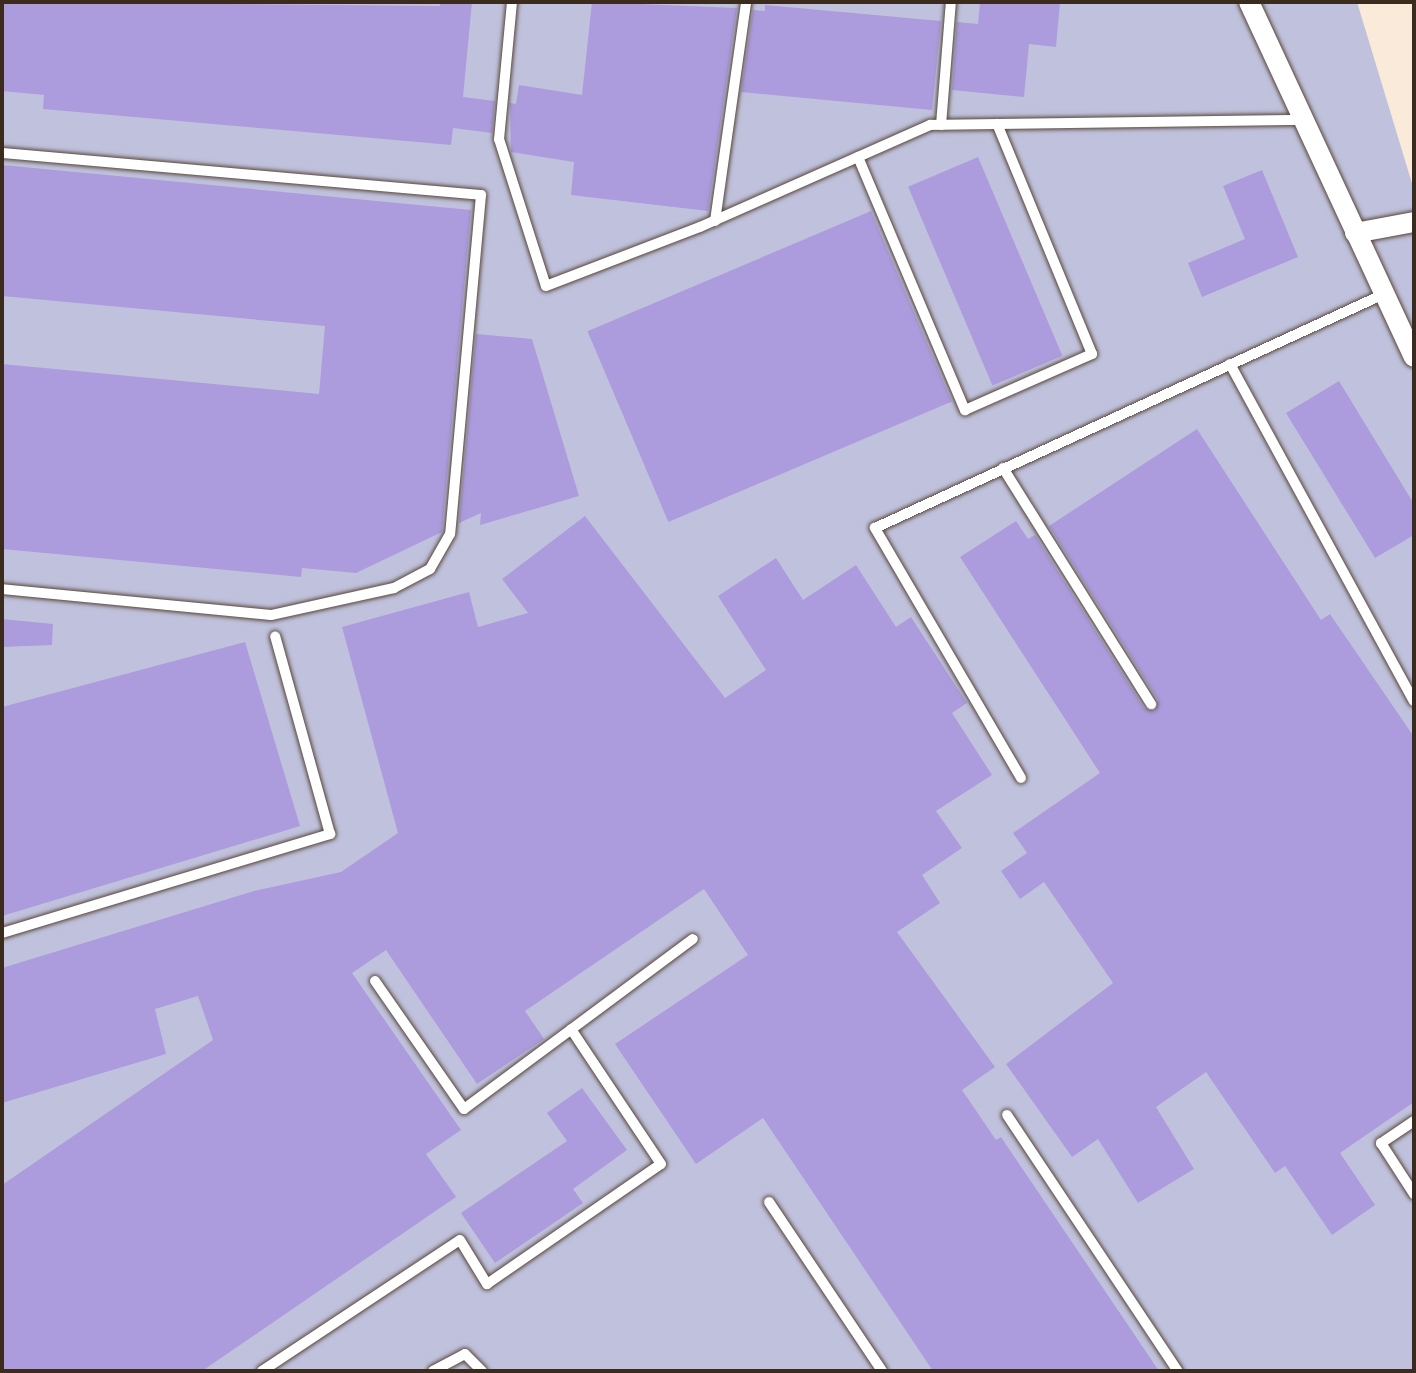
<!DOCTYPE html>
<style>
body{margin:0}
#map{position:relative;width:1416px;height:1373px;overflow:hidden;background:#f9ead9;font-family:Vollkorn,serif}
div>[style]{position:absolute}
.industrial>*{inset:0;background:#c0c2dd}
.building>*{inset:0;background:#ac9cdd;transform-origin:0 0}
.roads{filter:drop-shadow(0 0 2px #58473a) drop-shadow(0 0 2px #58473a)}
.service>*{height:10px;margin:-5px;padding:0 5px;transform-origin:5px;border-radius:5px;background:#fff}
.minor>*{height:20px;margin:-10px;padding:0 10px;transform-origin:10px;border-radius:10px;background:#fff}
span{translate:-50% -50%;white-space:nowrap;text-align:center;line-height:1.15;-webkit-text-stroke:7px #fff;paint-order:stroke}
.frame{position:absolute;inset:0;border:4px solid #3b2a1e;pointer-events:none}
</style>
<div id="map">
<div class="industrial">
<i style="clip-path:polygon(2px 2px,1357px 2px,1414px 190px,1414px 1371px,2px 1371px)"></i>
</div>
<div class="building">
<i style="clip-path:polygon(2px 2px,440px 6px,440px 2px,472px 2px,463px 97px,495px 101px,492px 133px,453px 128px,451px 145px,43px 109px,44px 95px,2px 91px)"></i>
<i style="clip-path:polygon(592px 2px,737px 8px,708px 211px,571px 195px,574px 162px,511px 152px,510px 103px,516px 104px,519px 85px,582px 95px)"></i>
<i style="clip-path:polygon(980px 2px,1060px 2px,1056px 47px,1029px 44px,1024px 97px,952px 90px,957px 22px,978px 24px)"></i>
<i style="clip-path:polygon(765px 5px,941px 21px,932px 110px,741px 92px,753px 10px,765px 11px)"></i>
<i style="left:978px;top:157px;width:216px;height:76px;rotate:67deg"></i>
<i style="clip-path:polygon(2px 165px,471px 210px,442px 532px,356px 573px,302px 568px,301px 577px,2px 549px,2px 364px,319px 394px,325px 326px,2px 296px)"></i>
<i style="clip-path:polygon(1262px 170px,1298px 257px,1202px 297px,1188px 263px,1245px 239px,1223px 186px)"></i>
<i style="left:871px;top:211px;width:207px;height:308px;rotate:67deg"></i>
<i style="clip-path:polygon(476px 334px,532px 339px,579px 496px,480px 525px,481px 513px,459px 523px)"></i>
<i style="clip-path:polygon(1339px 381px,1414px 504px,1414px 535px,1375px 558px,1286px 413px)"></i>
<i style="clip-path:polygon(1197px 429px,1321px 620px,1330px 614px,1414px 737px,1414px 1102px,1340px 1153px,1375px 1205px,1332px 1235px,1285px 1166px,1275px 1173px,1206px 1072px,1156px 1107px,1194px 1169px,1138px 1203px,1098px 1139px,1072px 1157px,1006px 1064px,1113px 983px,1044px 882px,1020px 899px,1001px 871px,1027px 853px,1013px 833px,1100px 773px,960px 557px,1016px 521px,1028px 539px,1035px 535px,1144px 708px,1155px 711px,1158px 700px,1049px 526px)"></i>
<i style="clip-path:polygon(585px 516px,725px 698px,766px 670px,718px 596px,776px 558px,803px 600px,856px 565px,896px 627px,911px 617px,967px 703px,952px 713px,992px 775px,936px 811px,962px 848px,922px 875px,940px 903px,897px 932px,995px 1067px,962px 1090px,996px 1140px,1001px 1137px,1159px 1371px,933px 1371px,763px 1118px,696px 1164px,615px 1044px,748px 955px,704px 889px,525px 1011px,544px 1039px,477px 1084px,386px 950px,352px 973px,461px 1130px,426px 1154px,456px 1197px,202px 1371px,2px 1371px,2px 1185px,213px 1040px,198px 996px,155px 1009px,166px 1054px,2px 1103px,2px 968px,254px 891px,341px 872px,398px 833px,342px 627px,469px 592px,478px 627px,528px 613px,502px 579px)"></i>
<i style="clip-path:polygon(2px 619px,53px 624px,52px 645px,2px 647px)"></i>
<i style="clip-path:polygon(245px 642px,300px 826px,2px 916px,2px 707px)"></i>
<i style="clip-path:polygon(582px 1088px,627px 1150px,573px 1189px,583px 1203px,495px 1263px,461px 1213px,567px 1141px,547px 1113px)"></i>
</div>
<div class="roads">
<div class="service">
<i style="left:512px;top:2px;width:138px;rotate:95.4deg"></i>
<i style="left:499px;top:139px;width:154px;rotate:72.3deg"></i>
<i style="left:546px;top:286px;width:165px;rotate:-21deg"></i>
<i style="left:700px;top:227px;width:252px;rotate:-23.9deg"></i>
<i style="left:930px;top:125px;width:373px;rotate:-0.8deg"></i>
<i style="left:941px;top:125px;width:123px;rotate:-85.4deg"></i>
<i style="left:2px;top:153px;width:481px;rotate:5deg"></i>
<i style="left:481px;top:195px;width:340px;rotate:95.2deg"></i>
<i style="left:450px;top:534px;width:40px;rotate:119.7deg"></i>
<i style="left:430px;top:569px;width:41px;rotate:152.2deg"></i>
<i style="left:394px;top:588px;width:126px;rotate:167.6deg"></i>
<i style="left:271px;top:615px;width:270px;rotate:-174.5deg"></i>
<i style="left:858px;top:157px;width:275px;rotate:67.1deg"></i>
<i style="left:965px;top:410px;width:139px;rotate:-23.8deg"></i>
<i style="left:1092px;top:354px;width:249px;rotate:-112.4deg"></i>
<i style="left:715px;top:221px;width:221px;rotate:-81.9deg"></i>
<i style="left:1230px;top:364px;width:384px;rotate:61.4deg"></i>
<i style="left:1003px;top:468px;width:279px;rotate:57.9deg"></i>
<i style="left:1021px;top:778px;width:290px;rotate:-120.3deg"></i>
<i style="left:875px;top:528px;width:560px;rotate:-24.69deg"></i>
<i style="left:2px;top:933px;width:343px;rotate:-16.8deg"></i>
<i style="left:330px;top:834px;width:205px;rotate:-105.5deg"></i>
<i style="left:375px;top:981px;width:156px;rotate:55.2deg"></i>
<i style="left:464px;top:1109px;width:285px;rotate:-36.6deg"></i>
<i style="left:1007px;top:1115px;width:308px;rotate:56.3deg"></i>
<i style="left:1414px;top:1121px;width:40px;rotate:146deg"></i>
<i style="left:1381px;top:1143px;width:61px;rotate:57.1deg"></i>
<i style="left:769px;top:1202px;width:203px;rotate:56.2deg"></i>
<i style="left:262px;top:1371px;width:237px;rotate:-33.5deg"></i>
<i style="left:460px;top:1240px;width:52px;rotate:58.5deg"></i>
<i style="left:487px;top:1284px;width:211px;rotate:-34.6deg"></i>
<i style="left:661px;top:1164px;width:162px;rotate:-123.7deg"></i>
<i style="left:433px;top:1371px;width:36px;rotate:-28deg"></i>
<i style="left:465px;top:1354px;width:24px;rotate:45deg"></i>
</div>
<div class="minor">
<i style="left:1249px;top:2px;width:391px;rotate:65.1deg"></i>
<i style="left:1355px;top:233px;width:60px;rotate:-10.6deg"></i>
</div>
</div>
<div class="frame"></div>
</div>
